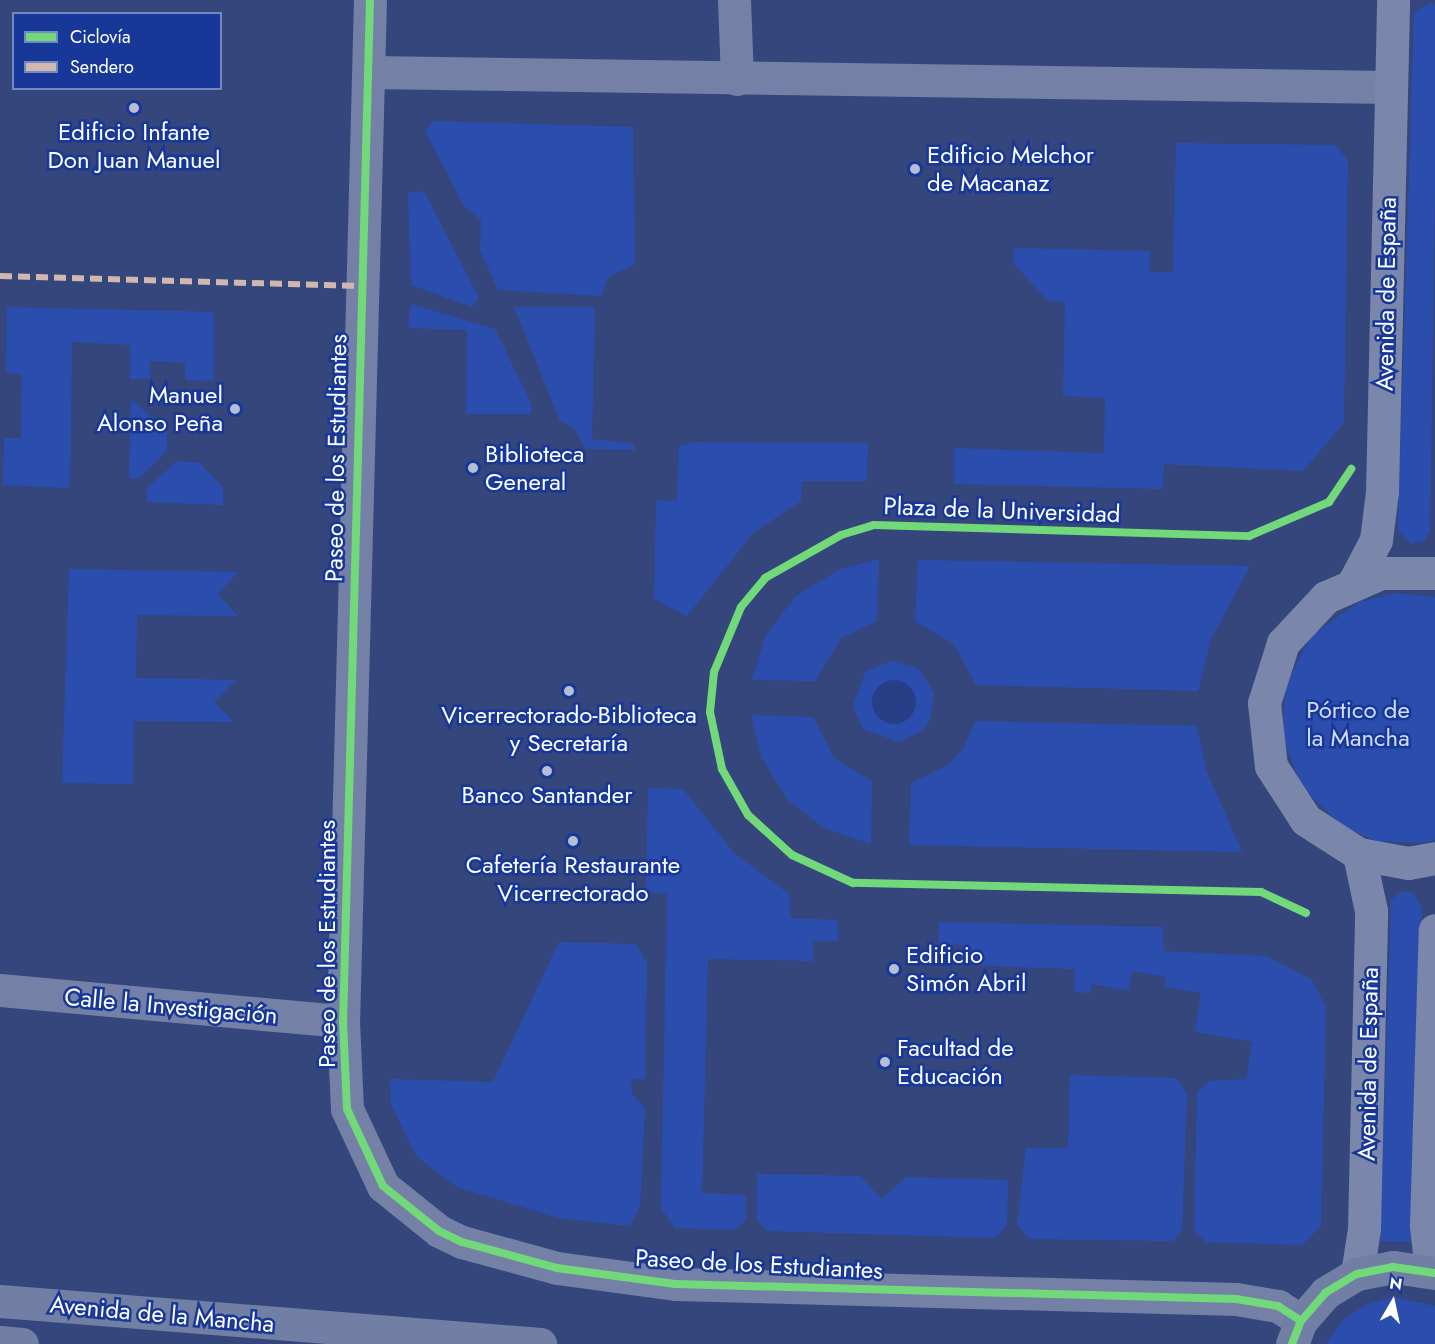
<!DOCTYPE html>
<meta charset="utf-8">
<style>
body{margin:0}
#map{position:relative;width:1435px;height:1344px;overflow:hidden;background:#34467c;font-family:Jost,sans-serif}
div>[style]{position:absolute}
.green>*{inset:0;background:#2b4eae}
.water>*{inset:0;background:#283f87}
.round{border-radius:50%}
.street>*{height:33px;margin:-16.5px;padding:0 16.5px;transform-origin:16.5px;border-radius:16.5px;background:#7480a6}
.secondary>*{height:33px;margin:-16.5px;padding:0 16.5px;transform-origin:16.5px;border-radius:16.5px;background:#7a86aa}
.primary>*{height:33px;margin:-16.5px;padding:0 16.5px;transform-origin:16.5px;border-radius:16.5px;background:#717fa5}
.quiet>*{height:6px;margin-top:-3px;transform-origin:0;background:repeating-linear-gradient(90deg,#d1b7ad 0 12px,transparent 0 18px)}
.cycleway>*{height:8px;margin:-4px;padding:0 4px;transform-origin:4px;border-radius:4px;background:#71d979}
.dots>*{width:16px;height:16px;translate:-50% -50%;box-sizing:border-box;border:3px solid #173799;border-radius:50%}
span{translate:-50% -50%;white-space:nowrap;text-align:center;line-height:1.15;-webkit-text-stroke:5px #173799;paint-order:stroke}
.poi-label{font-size:24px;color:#fff}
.left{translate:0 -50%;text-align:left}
.right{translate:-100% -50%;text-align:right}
.street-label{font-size:24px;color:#fff}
.park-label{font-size:24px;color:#d3defc}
.legend{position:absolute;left:12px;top:12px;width:210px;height:78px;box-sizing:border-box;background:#173799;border:2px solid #7487c2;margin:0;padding:8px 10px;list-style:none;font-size:18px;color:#fff}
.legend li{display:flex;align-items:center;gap:12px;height:30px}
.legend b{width:30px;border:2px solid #7487c2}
.north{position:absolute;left:1363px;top:1272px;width:60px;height:60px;-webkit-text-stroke:4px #173799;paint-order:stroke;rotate:9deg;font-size:16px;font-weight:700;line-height:24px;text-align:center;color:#fff}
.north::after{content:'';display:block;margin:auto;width:21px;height:27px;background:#fff;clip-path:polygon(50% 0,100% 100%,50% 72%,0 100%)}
</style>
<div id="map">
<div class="green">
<i style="clip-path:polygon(1430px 2px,1435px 5px,1435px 191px,1430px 530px,1424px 541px,1411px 544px,1398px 530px,1414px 13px)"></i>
<i style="clip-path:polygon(433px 121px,633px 127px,635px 264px,608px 277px,601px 296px,498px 290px,480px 250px,481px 220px,464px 206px,425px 131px)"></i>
<i style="clip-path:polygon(1176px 143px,1336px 145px,1348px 161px,1344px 423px,1303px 471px,1164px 464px,1163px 489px,954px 484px,954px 448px,1104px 453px,1105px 398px,1063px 396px,1065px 302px,1048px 301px,1014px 264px,1014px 248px,1150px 251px,1150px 272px,1173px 272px)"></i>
<i style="clip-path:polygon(424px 191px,479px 298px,472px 307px,411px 285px,408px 193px)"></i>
<i style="clip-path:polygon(411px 304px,495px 329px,532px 405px,531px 414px,466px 414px,467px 330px,408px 328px)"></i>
<i style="clip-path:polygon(7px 307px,214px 312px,214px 381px,185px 380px,185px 363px,150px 361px,150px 379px,130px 379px,130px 345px,72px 342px,70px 488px,3px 485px,4px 438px,21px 438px,22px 374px,6px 373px)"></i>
<i style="clip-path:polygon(514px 307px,595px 307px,592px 439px,634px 444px,635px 450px,586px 449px,574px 428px,560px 421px)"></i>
<i style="clip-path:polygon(131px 399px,167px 431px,167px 451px,138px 479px,129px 478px)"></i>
<i style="clip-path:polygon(697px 442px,868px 443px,867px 481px,802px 481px,801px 501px,753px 533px,687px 616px,654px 599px,656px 500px,677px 501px,679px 446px)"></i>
<i style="clip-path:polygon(177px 461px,200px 463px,223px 488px,223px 505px,147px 502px,147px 488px)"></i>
<i style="clip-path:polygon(879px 559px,877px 621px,841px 638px,815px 681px,752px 680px,766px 635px,796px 596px,838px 570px)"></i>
<i style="clip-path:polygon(918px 560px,1250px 566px,1211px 639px,1198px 691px,976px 685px,954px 644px,915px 621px)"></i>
<i style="clip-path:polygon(69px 569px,238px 572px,218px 594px,238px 616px,137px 615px,136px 678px,236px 680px,214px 702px,234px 722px,134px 721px,133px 784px,62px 783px)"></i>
<i style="clip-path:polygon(1396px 593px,1435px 597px,1435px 840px,1423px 843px,1376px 841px,1341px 825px,1301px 786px,1283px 738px,1285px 687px,1311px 636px,1359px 602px)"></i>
<i style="clip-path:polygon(evenodd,892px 661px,919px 669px,934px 693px,930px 720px,922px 731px,899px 742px,863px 729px,853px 706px,866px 671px,892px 661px,898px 680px,909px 686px,915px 707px,910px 717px,895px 724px,877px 716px,898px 680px)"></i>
<i style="clip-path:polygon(751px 715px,813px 717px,834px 758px,872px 781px,871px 844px,824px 828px,788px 800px,762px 758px)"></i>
<i style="clip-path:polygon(975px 721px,1197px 726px,1206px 770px,1242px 852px,909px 845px,911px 783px,948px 765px,963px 749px)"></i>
<i style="clip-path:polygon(648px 788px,683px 789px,734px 853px,790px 895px,790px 918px,838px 920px,838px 941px,813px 941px,813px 961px,708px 959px,702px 1193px,746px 1195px,746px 1220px,734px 1230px,675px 1228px,661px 1208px,667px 894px,646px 892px)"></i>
<i style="clip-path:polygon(1402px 891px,1413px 893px,1422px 907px,1413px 1242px,1380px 1241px,1391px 900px)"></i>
<i style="clip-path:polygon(939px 922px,1163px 927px,1164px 951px,1266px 956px,1311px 979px,1326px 1007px,1321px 1226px,1302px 1245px,1206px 1242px,1194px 1230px,1197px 1092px,1210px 1081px,1246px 1079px,1252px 1042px,1195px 1032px,1201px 993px,1165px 987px,1166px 977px,1132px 971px,1128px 991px,1092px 984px,1090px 994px,1074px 991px,1075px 969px,963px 965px,963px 945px,939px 944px)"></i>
<i style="clip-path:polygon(559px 942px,636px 944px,647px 963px,645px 1079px,631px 1079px,632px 1094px,645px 1108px,640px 1207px,629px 1226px,559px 1218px,457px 1187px,416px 1156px,391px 1104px,390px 1079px,493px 1082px)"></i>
<i style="clip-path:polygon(1070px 1075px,1176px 1078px,1187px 1093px,1182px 1231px,1173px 1241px,1030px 1239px,1017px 1225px,1026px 1148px,1068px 1148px)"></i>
<i style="clip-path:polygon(757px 1174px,860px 1176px,882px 1199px,906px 1177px,1008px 1180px,1007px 1225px,995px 1238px,768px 1231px,757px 1221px)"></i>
<i style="clip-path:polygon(1393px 1297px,1435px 1306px,1435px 1344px,1326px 1344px,1343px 1320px,1366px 1305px)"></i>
</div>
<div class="water">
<i class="round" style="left:872px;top:680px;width:44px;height:44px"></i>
</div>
<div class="street">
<i style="left:370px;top:0;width:1021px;rotate:91.51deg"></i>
<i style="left:343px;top:1021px;width:88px;rotate:87.4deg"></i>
<i style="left:347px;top:1109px;width:85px;rotate:64.9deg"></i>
<i style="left:383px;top:1186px;width:72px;rotate:38.8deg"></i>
<i style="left:439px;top:1231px;width:25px;rotate:26deg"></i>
<i style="left:462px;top:1242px;width:98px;rotate:15.3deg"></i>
<i style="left:557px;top:1268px;width:119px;rotate:7.7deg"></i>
<i style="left:675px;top:1284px;width:561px;rotate:1.53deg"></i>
<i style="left:1236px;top:1299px;width:43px;rotate:9.5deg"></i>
<i style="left:1278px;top:1306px;width:27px;rotate:33deg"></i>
<i style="left:734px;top:0;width:79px;rotate:87.8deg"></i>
<i style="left:369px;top:72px;width:1021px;rotate:0.84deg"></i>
<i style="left:0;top:990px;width:344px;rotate:5.2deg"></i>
</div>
<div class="secondary">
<i style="left:1435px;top:573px;width:54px;rotate:180deg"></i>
<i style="left:1381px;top:573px;width:60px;rotate:156.4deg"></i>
<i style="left:1326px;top:597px;width:63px;rotate:133.1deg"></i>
<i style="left:1283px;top:643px;width:63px;rotate:107.6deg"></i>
<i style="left:1264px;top:703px;width:63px;rotate:83.7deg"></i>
<i style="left:1271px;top:766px;width:64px;rotate:57.1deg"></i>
<i style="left:1306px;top:820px;width:63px;rotate:32.7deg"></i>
<i style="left:1359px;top:854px;width:50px;rotate:10.4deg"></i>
<i style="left:1408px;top:863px;width:27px;rotate:-10deg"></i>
<i style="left:1354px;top:582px;width:47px;rotate:-62.4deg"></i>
<i style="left:1376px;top:540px;width:48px;rotate:-82.9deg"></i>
<i style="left:1382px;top:492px;width:492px;rotate:-88.7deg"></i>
<i style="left:1431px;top:1272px;width:47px;rotate:-96.1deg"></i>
<i style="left:1426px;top:1225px;width:295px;rotate:-88.3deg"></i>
<i style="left:1357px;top:1274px;width:46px;rotate:-81.2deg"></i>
<i style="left:1364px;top:1229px;width:318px;rotate:-88.7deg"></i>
<i style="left:1371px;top:911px;width:58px;rotate:-101.9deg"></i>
</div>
<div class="primary">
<i style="left:0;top:1301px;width:542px;rotate:4.55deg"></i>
<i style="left:0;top:1342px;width:22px;rotate:5deg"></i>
<i style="left:1292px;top:1344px;width:25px;rotate:-69deg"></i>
<i style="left:1301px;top:1321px;width:37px;rotate:-49deg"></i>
<i style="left:1325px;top:1293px;width:37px;rotate:-31deg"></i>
<i style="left:1357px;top:1274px;width:37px;rotate:-11deg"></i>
<i style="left:1393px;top:1267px;width:42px;rotate:8.1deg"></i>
</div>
<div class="quiet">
<i style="left:0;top:276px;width:360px;rotate:1.6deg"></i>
</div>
<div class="cycleway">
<i style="left:370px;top:0;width:1021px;rotate:91.51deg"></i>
<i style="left:343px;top:1021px;width:88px;rotate:87.4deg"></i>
<i style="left:347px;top:1109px;width:85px;rotate:64.9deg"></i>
<i style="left:383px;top:1186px;width:72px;rotate:38.8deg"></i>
<i style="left:439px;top:1231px;width:25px;rotate:26deg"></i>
<i style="left:462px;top:1242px;width:98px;rotate:15.3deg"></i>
<i style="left:557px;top:1268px;width:119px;rotate:7.7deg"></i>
<i style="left:675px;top:1284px;width:561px;rotate:1.53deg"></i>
<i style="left:1236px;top:1299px;width:43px;rotate:9.5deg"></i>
<i style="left:1278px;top:1306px;width:27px;rotate:33deg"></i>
<i style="left:1306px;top:913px;width:50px;rotate:-155deg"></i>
<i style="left:1261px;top:892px;width:408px;rotate:-178.7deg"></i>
<i style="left:853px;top:883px;width:67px;rotate:-155.3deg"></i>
<i style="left:792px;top:855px;width:59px;rotate:-137.7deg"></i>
<i style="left:748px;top:815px;width:53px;rotate:-119.5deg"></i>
<i style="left:722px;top:769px;width:58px;rotate:-101.9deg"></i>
<i style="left:710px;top:712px;width:40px;rotate:-84.3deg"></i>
<i style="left:714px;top:672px;width:70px;rotate:-67.4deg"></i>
<i style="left:741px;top:607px;width:38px;rotate:-50deg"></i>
<i style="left:765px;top:578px;width:87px;rotate:-29.5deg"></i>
<i style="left:841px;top:535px;width:34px;rotate:-17deg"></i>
<i style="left:874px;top:525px;width:375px;rotate:1.7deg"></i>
<i style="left:1249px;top:536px;width:87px;rotate:-23deg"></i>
<i style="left:1329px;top:502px;width:40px;rotate:-56deg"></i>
<i style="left:1292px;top:1344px;width:25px;rotate:-69deg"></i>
<i style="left:1301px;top:1321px;width:37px;rotate:-49deg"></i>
<i style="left:1325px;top:1293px;width:37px;rotate:-31deg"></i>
<i style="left:1357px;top:1274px;width:37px;rotate:-11deg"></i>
<i style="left:1393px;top:1267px;width:42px;rotate:8.1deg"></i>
</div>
<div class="dots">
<i style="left:134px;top:108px;background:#b8bed1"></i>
<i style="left:915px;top:169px;background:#b8bed1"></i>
<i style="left:235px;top:409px;background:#b8bed1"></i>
<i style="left:473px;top:468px;background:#b8bed1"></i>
<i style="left:569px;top:691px;background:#b8bed1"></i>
<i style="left:547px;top:771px;background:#b8bed1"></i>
<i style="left:573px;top:841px;background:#b8bed1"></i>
<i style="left:894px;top:969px;background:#b8bed1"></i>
<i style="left:885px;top:1062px;background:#b8bed1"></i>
</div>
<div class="poi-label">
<span style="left:134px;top:146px">Edificio Infante<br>Don Juan Manuel</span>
<span class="left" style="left:927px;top:169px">Edificio Melchor<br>de Macanaz</span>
<span class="right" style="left:223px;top:409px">Manuel<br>Alonso Peña</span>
<span class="left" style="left:485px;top:468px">Biblioteca<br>General</span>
<span style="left:569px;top:729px">Vicerrectorado-Biblioteca<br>y Secretaría</span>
<span style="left:547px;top:795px">Banco Santander</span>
<span style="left:573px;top:879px">Cafetería Restaurante<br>Vicerrectorado</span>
<span class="left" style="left:906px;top:969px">Edificio<br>Simón Abril</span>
<span class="left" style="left:897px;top:1062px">Facultad de<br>Educación</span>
</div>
<div class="street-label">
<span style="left:1386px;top:294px;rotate:-89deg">Avenida de España</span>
<span style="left:336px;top:458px;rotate:-89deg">Paseo de los Estudiantes</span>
<span style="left:1002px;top:510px;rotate:2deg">Plaza de la Universidad</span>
<span style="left:327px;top:944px;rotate:-90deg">Paseo de los Estudiantes</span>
<span style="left:171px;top:1006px;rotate:5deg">Calle la Investigación</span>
<span style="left:1368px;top:1064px;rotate:-89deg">Avenida de España</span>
<span style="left:759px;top:1264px;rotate:3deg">Paseo de los Estudiantes</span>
<span style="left:162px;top:1314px;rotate:5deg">Avenida de la Mancha</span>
</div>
<div class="park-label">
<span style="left:1358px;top:724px">Pórtico de<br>la Mancha</span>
</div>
<ul class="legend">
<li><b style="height:8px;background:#71d979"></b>Ciclovía</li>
<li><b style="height:8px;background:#d1b7ad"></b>Sendero</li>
</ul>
<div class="north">N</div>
</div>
